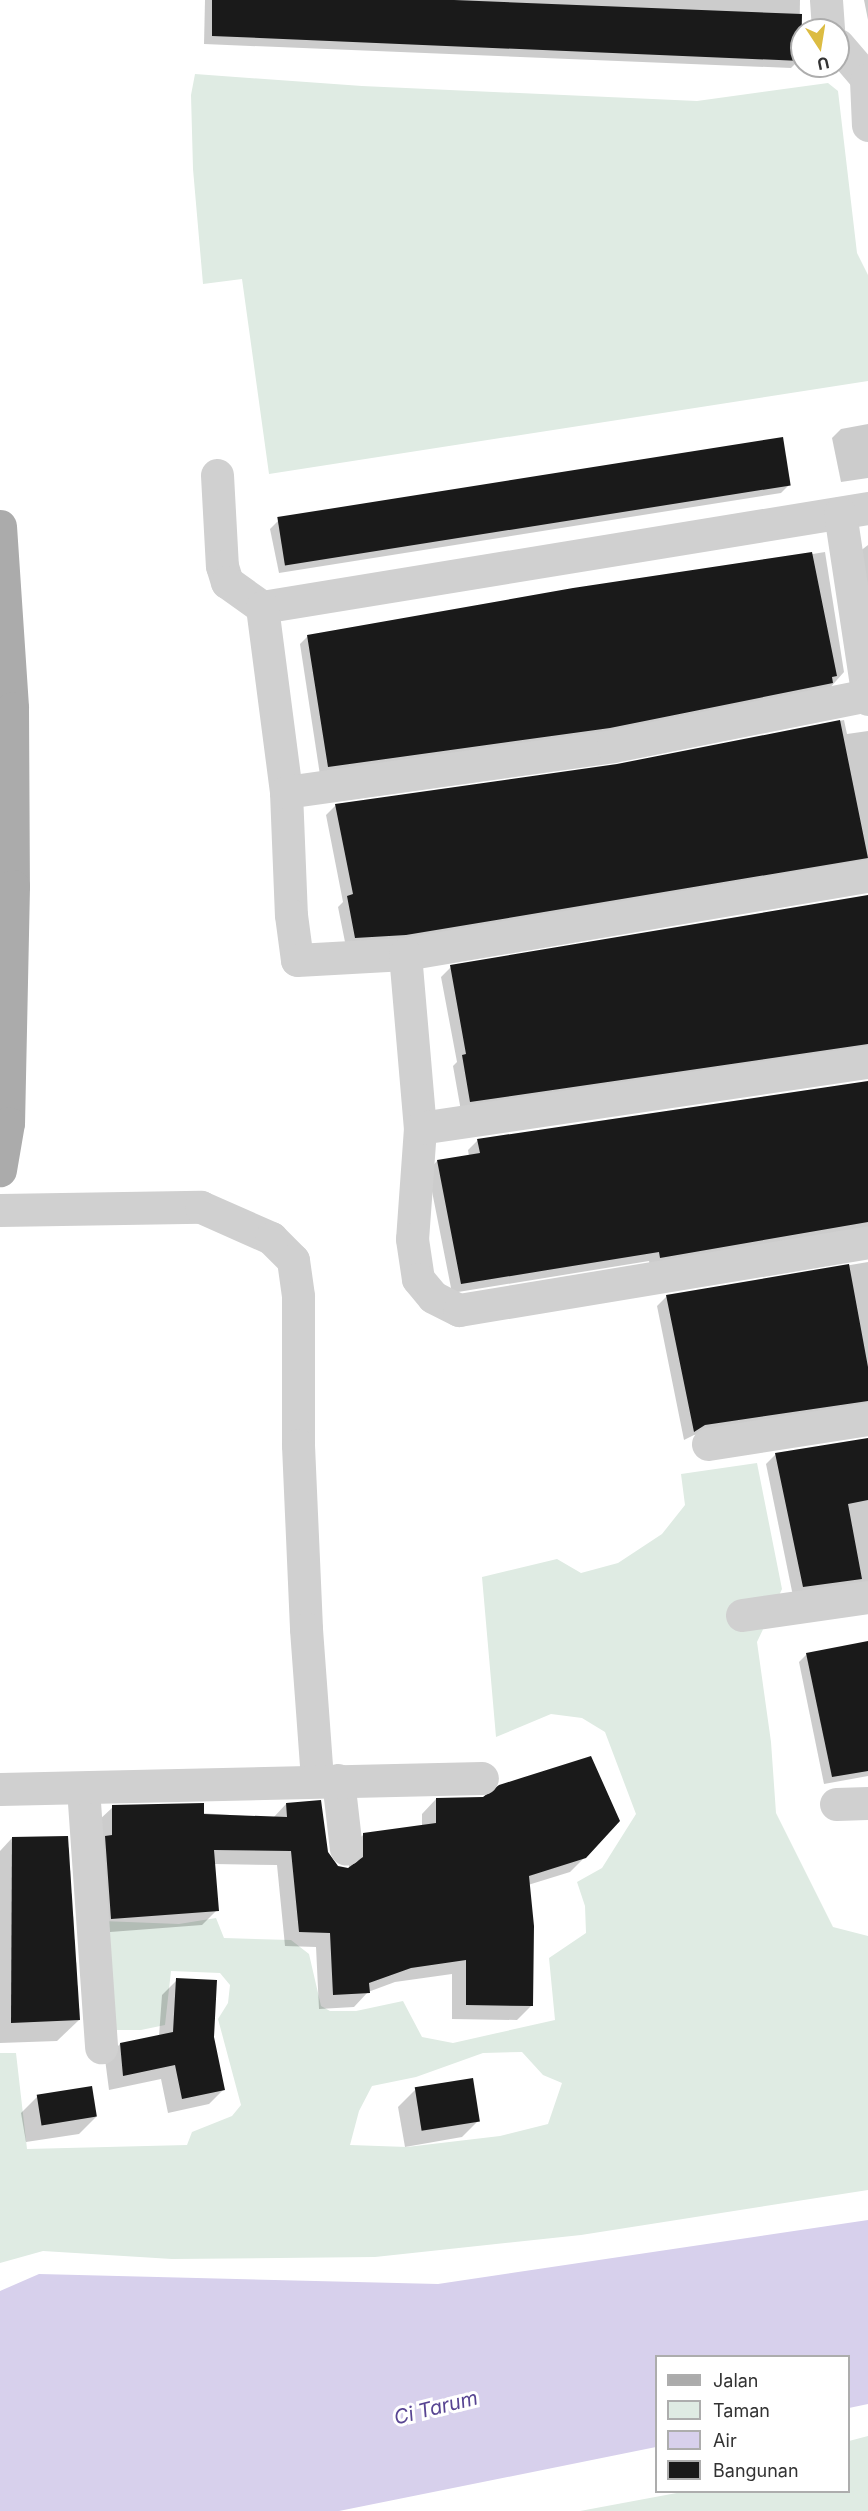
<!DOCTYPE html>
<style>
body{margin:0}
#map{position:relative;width:868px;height:2511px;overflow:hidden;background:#fff;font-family:Inter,sans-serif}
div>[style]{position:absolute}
.green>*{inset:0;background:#dfebe3}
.water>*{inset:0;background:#d7d0ec}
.shadow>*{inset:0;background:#0003}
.building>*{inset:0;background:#1a1a1a;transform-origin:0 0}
.minor>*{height:33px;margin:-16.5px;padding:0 16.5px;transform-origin:16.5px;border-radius:16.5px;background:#d0d0d0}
.major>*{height:33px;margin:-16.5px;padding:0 16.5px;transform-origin:16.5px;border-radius:16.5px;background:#ababab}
span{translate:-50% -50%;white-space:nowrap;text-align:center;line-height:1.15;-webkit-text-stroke:6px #fff;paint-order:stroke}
.water-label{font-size:20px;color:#574492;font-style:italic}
.legend{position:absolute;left:655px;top:2355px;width:195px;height:138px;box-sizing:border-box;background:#fff;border:2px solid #adadad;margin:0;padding:8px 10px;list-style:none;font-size:18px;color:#333}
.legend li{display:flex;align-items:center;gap:12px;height:30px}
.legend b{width:30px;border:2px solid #adadad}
.north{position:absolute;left:790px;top:18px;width:60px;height:60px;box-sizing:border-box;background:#fff;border:2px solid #adadad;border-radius:50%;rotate:168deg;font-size:16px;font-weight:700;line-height:24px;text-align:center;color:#333}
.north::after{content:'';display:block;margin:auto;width:21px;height:27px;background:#dcbc42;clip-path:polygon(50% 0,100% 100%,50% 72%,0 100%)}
</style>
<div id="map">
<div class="green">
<i style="clip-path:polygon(195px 74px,362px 86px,697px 101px,828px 83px,838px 91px,857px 253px,868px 275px,868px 381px,269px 474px,242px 279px,203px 284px,193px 169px,191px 95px)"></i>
<i style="clip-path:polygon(evenodd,757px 1463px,782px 1589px,757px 1642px,771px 1742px,776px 1813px,833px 1927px,868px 1936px,868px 2190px,581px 2235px,375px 2257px,172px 2259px,43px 2251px,0 2263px,0 2053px,16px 2053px,27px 2149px,187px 2145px,192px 2132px,232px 2116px,241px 2105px,218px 2019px,228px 2003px,230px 1985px,220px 1973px,171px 1971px,165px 2025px,141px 2030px,112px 2030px,102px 1921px,179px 1924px,216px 1918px,224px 1938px,291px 1940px,309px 1954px,321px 2006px,330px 2011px,356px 2011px,403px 2001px,422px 2037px,453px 2043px,555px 2020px,549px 1958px,586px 1933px,585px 1906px,577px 1882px,602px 1868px,636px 1814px,605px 1732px,582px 1718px,551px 1714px,496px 1737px,482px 1577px,557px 1559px,581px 1573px,618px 1563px,662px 1534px,685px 1505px,681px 1474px,757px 1463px,522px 2052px,543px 2075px,562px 2083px,548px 2124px,500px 2136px,407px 2147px,350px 2145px,359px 2111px,372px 2086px,416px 2077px,483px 2053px,522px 2052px)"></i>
<i style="clip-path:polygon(868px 2436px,868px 2511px,580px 2511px,682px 2492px,848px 2492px,849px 2441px)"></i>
</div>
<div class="water">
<i style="clip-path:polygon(868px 2220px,868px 2404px,849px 2408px,848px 2356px,656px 2356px,656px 2447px,339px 2511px,0 2511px,0 2291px,39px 2274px,438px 2284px)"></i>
</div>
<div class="shadow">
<i style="clip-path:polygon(205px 0,800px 0,799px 60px,791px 68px,204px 44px)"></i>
<i style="clip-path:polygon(864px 0,868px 0,868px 20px)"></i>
<i style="clip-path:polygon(868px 424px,868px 478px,841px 482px,832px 438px,841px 429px)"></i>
<i style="clip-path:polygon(790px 484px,781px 493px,279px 573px,270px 529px,279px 520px)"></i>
<i style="clip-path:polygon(868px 545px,868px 644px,855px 555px)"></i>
<i style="clip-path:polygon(825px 552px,844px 672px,828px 690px,600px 735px,320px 775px,300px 644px,308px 636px)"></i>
<i style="clip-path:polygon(844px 720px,847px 734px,868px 731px,868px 871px,346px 947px,338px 907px,343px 902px,326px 815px,336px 805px,617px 766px)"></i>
<i style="clip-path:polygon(868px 897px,868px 1058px,461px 1111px,453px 1066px,457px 1062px,441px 977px,451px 967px)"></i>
<i style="clip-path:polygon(868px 1082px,868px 1238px,650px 1267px,649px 1261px,452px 1293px,428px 1171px,437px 1161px,469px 1156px,468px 1150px,478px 1140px)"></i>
<i style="clip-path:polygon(868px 1262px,868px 1415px,855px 1410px,694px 1435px,684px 1440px,657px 1306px,667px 1296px)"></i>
<i style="clip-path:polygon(868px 1439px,868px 1589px,793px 1596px,766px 1464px,776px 1454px)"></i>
<i style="clip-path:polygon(868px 1644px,868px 1776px,824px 1784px,799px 1662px,807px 1654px)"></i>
<i style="clip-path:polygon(436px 1799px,585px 1857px,570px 1872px,528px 1885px,532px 2005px,517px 2020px,452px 2019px,452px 1974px,395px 1982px,368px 1992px,354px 2007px,319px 2009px,316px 1947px,285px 1946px,277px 1865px,214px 1864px,217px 1910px,202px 1925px,97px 1933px,98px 1821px,113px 1807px,273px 1818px,286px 1804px,337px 1867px,349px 1869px,349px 1849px,364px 1834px,422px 1827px,422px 1814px)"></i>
<i style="clip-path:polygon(12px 1838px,79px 2020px,57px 2041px,0 2043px,0 1851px)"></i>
<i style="clip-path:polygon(177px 1980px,213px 2037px,224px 2089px,209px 2104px,168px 2113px,161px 2079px,109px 2090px,105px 2059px,120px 2044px,159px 2036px,162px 1995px)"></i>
<i style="clip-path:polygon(415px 2090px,479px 2120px,462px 2137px,405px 2147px,398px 2107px)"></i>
<i style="clip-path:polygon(38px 2096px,96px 2117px,79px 2134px,26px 2142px,21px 2113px)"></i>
</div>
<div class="building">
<i style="clip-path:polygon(212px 0,454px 0,802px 14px,801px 61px,212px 36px)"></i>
<i style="left:783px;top:437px;width:49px;height:512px;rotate:81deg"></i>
<i style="clip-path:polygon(812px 552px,837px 676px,832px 677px,833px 683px,610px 728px,328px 767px,307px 635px,573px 588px)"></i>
<i style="clip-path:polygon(840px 720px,868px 858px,406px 935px,355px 938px,347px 896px,353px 894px,335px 804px,617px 764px)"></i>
<i style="clip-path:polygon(868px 895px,868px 1044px,470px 1102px,462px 1055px,466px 1054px,450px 965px)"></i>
<i style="clip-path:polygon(868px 1081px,868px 1222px,660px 1258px,659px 1252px,461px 1284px,437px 1160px,480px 1153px,477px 1139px)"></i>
<i style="clip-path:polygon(849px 1264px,868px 1367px,868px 1401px,705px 1425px,694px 1432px,666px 1295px)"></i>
<i style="clip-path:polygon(868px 1438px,868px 1500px,848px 1504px,862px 1579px,803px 1587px,775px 1453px)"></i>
<i style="clip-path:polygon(868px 1641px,868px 1771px,832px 1777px,806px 1653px)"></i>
<i style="clip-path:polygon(591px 1756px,620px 1821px,586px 1858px,529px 1876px,534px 1926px,533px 2006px,466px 2005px,466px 1960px,411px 1968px,369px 1983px,370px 1993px,333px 1995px,330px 1933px,299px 1932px,291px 1851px,214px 1850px,219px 1911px,111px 1919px,105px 1836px,112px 1835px,112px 1805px,204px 1803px,204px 1814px,287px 1817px,286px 1803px,321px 1800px,328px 1852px,338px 1866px,348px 1868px,363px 1857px,363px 1833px,436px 1823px,436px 1798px,483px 1797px,499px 1785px)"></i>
<i style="clip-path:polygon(68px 1836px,80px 2020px,11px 2023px,12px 1837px)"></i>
<i style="clip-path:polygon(176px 1978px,217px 1980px,214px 2037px,225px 2090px,182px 2099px,175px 2065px,123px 2076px,120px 2043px,173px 2032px)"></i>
<i style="left:473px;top:2078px;width:44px;height:59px;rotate:81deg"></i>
<i style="left:92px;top:2086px;width:31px;height:56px;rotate:81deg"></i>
</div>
<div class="minor">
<i style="left:826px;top:0;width:30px;rotate:86deg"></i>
<i style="left:838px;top:45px;width:46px;rotate:49.4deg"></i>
<i style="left:866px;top:80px;width:45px;rotate:87.5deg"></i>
<i style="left:217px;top:475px;width:91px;rotate:86.9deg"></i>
<i style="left:222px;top:566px;width:17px;rotate:73deg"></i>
<i style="left:227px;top:582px;width:43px;rotate:35.5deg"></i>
<i style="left:262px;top:607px;width:614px;rotate:-9.28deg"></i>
<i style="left:840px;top:513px;width:188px;rotate:81.4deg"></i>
<i style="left:262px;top:607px;width:187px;rotate:82.6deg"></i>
<i style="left:286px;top:792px;width:123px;rotate:87.7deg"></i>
<i style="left:291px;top:915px;width:45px;rotate:82.4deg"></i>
<i style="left:297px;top:960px;width:108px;rotate:-3.2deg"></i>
<i style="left:405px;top:954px;width:470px;rotate:-9.6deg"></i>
<i style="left:286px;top:792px;width:330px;rotate:-8deg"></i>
<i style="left:613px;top:746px;width:260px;rotate:-11.3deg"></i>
<i style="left:405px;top:954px;width:175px;rotate:85.1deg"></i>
<i style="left:420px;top:1128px;width:111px;rotate:94.1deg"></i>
<i style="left:412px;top:1239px;width:40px;rotate:81.5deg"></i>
<i style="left:418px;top:1279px;width:23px;rotate:50deg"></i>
<i style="left:433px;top:1297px;width:29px;rotate:27deg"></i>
<i style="left:459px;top:1310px;width:415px;rotate:-9.4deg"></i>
<i style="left:420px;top:1128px;width:453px;rotate:-8.4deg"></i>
<i style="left:0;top:1210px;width:201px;rotate:-0.9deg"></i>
<i style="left:201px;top:1207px;width:77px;rotate:23.9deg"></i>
<i style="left:271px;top:1238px;width:31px;rotate:45deg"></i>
<i style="left:293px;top:1260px;width:36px;rotate:82deg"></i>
<i style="left:298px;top:1296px;width:149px;rotate:90deg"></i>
<i style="left:298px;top:1445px;width:184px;rotate:87.5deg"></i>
<i style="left:306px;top:1629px;width:151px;rotate:85.8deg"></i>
<i style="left:708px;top:1444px;width:162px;rotate:-8.9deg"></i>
<i style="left:742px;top:1615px;width:127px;rotate:-8.1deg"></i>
<i style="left:338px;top:1780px;width:69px;rotate:83.4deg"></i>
<i style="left:83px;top:1788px;width:260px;rotate:86deg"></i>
<i style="left:0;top:1789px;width:482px;rotate:-1.3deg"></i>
<i style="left:836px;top:1804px;width:32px;rotate:-2deg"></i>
</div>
<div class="major">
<i style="left:0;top:526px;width:182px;rotate:86.2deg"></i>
<i style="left:12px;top:708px;width:178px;rotate:89.7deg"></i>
<i style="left:13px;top:886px;width:237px;rotate:91.2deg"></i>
<i style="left:8px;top:1123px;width:48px;rotate:99.7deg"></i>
</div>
<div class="water-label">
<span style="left:436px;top:2408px;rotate:-14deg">Ci Tarum</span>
</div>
<ul class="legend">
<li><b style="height:8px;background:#ababab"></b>Jalan</li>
<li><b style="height:16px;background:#dfebe3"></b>Taman</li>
<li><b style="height:16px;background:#d7d0ec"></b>Air</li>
<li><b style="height:16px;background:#1a1a1a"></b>Bangunan</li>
</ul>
<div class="north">U</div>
</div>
